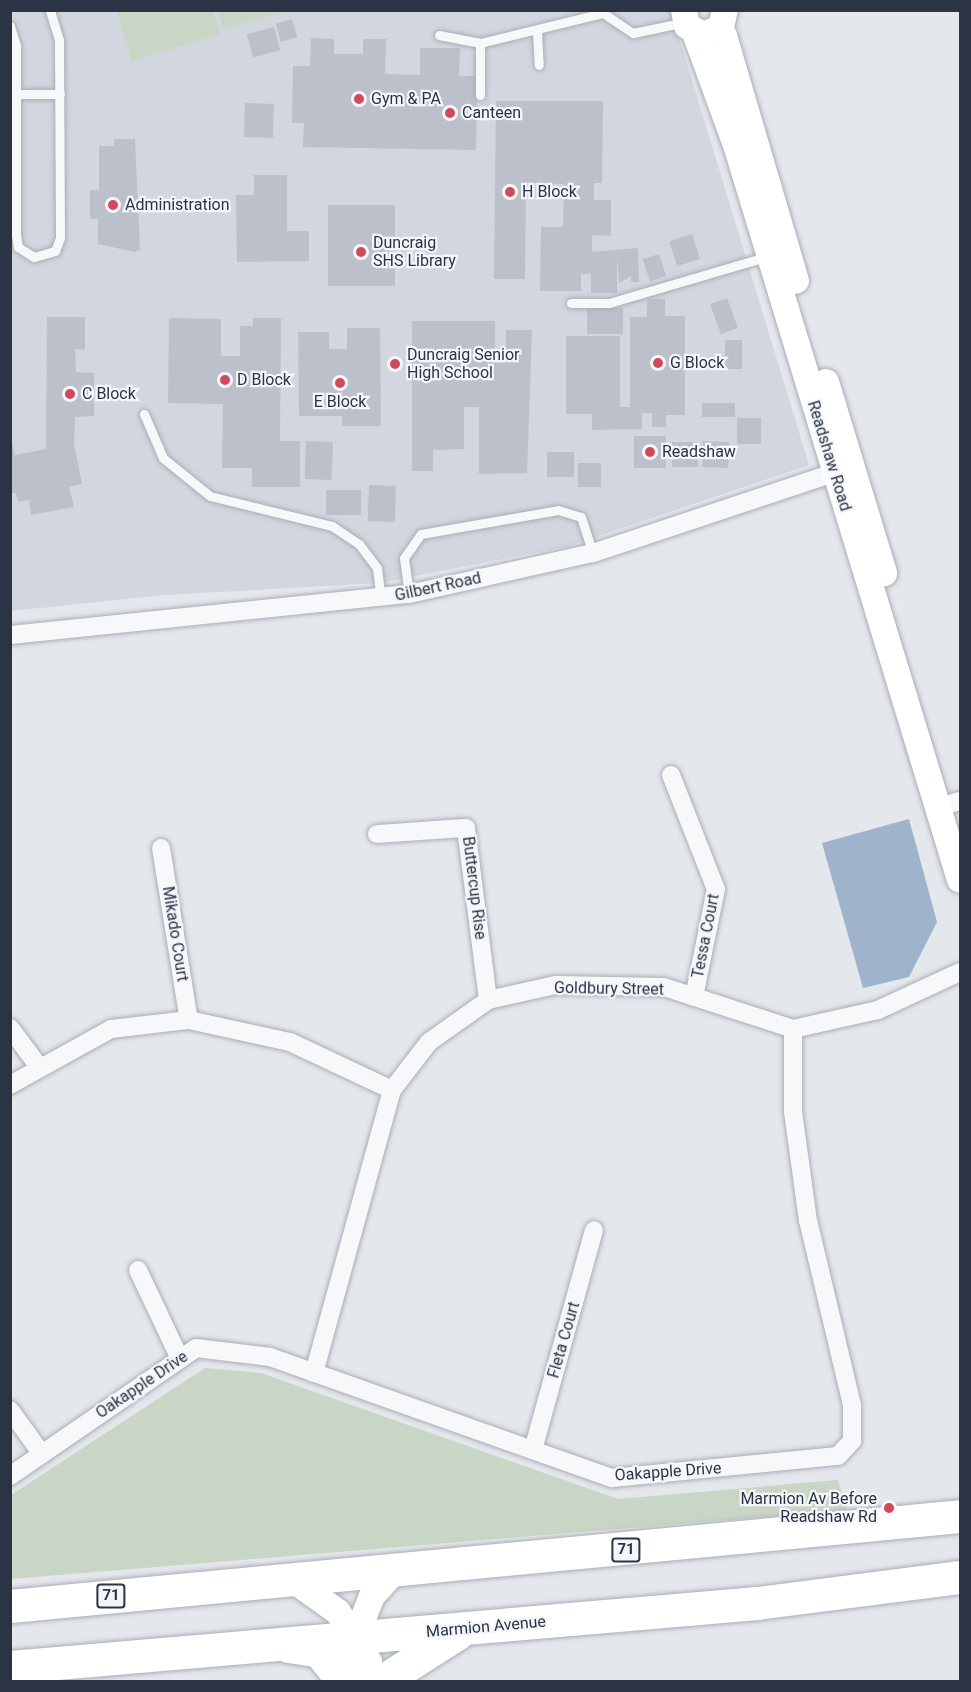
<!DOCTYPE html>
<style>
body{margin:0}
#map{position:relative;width:971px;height:1692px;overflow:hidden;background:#e4e7ec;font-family:Roboto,sans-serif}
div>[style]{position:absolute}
.built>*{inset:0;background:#d2d6de}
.green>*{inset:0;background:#c9d6c5}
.water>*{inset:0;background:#9fb4cc}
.building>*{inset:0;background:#bbc0ca;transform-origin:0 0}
.roads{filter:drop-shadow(0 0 2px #a9aeb7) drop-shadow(0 0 2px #a9aeb7)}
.lane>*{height:9px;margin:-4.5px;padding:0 4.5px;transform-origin:4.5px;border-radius:4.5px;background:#f7f8fa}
.street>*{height:18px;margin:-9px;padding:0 9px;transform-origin:9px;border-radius:9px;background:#f7f8fa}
.secondary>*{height:26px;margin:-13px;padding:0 13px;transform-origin:13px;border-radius:13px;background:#fff}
.highway>*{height:33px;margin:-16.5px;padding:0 16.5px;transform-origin:16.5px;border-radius:16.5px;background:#fff}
.dots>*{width:16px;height:16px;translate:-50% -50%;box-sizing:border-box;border:3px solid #f4f6f9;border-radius:50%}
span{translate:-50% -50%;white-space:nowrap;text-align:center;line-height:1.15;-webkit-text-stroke:4.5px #f4f6f9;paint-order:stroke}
.shield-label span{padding:2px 4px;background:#f4f6f9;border:2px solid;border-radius:4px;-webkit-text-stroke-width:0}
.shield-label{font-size:15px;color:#2b3445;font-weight:700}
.poi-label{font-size:16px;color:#2b3445}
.left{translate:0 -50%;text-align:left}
.right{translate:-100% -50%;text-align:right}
.street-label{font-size:16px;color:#2b3445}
.frame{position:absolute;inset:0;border:12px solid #2b3445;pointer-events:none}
</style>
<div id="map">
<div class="built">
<i style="clip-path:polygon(11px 11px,671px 11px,809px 465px,569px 546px,380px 583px,164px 595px,11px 611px)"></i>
</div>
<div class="green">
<i style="clip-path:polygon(117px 11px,213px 11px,220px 34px,132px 61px)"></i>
<i style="clip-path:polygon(218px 11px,218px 10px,287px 11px,223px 29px)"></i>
<i style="clip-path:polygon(205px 1368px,261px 1373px,618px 1499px,838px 1480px,847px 1510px,11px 1579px,11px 1495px)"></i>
</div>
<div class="water">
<i style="clip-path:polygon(909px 819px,937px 922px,909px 977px,863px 988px,822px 843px)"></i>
</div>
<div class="building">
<i style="left:292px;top:19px;width:19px;height:17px;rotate:74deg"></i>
<i style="left:274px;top:27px;width:24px;height:28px;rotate:75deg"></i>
<i style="clip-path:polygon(311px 38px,334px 39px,334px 54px,363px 54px,363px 39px,386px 39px,385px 74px,420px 75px,420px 48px,460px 48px,459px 76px,477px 76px,476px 150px,303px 147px,304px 123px,292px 123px,293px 66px,310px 66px)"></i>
<i style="clip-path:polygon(496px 101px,603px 101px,602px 183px,594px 183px,594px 200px,611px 200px,611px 236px,592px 235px,592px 252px,638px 248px,639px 282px,631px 282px,631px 276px,619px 283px,617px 256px,617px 293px,591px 293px,591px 274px,581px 274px,581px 291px,540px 291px,541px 227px,563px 227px,564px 184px,526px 183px,525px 279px,494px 279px)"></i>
<i style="left:245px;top:103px;width:29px;height:34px;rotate:2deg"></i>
<i style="clip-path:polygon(114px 139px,135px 139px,140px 250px,135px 252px,98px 244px,98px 219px,90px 219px,90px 190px,99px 190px,99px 146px,114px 146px)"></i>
<i style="clip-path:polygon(254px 175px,287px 175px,287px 231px,309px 231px,309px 261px,237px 262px,236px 195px,254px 195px)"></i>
<i style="left:328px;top:205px;width:67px;height:81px"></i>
<i style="left:692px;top:234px;width:26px;height:24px;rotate:72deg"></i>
<i style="left:659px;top:254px;width:23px;height:17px;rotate:72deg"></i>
<i style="left:727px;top:298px;width:32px;height:18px;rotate:70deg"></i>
<i style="clip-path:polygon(647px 299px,665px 299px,665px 316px,685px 316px,685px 415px,666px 415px,666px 427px,652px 427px,652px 413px,642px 413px,642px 429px,592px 430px,592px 414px,566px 414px,566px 336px,620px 336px,620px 407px,630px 407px,630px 317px,647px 317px)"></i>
<i style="left:587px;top:308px;width:36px;height:26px"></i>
<i style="clip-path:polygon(47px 317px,85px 317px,85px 350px,75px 349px,76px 372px,94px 373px,94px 416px,75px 417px,74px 444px,82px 484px,69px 487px,74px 507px,31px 515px,29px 500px,18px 502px,16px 493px,10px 493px,10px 434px,15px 455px,46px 449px)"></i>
<i style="clip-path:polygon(169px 318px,221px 319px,221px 356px,240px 356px,240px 326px,253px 326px,253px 318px,281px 318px,280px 441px,300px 441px,300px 487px,252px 487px,252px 468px,222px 468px,223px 404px,168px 403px)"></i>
<i style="clip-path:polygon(412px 321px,495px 321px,495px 360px,506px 360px,506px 330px,532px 330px,527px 473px,479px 474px,479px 407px,464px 407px,464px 449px,433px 450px,433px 471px,412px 471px)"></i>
<i style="clip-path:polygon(347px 328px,380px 328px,381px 426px,342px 426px,342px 416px,299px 416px,298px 332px,329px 332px,329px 349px,347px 349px)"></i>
<i style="left:725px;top:340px;width:17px;height:29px"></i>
<i style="left:702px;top:403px;width:33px;height:14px"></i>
<i style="left:737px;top:418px;width:24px;height:26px"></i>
<i style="left:634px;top:436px;width:32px;height:32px"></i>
<i style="left:306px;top:441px;width:27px;height:38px;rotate:2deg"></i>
<i style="left:703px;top:441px;width:26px;height:26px;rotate:2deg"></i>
<i style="left:672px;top:442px;width:26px;height:25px"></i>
<i style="left:547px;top:452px;width:27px;height:25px"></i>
<i style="left:578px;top:463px;width:23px;height:24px"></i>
<i style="left:369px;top:485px;width:27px;height:36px;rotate:2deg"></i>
<i style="left:326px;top:490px;width:35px;height:25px"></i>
</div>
<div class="roads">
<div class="lane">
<i style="left:10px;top:26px;width:21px;rotate:73deg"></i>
<i style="left:16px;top:46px;width:189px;rotate:90deg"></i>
<i style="left:16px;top:235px;width:12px;rotate:81deg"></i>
<i style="left:18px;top:247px;width:19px;rotate:32deg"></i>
<i style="left:34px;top:257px;width:22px;rotate:-16deg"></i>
<i style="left:55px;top:251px;width:14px;rotate:-69deg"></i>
<i style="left:60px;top:238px;width:198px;rotate:-90.3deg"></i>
<i style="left:59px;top:40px;width:31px;rotate:-107deg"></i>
<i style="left:537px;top:31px;width:34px;rotate:87deg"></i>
<i style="left:439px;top:35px;width:42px;rotate:11deg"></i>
<i style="left:480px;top:43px;width:127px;rotate:-13.7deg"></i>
<i style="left:603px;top:13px;width:36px;rotate:34deg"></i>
<i style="left:633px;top:33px;width:53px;rotate:-11.9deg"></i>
<i style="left:480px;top:43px;width:52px;rotate:90deg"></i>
<i style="left:13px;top:94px;width:47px"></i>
<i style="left:571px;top:303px;width:38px"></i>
<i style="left:609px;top:303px;width:167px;rotate:-16.4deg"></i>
<i style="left:144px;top:414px;width:48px;rotate:66.6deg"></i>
<i style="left:163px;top:458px;width:60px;rotate:39deg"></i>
<i style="left:210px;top:496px;width:126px;rotate:13.8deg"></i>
<i style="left:332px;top:526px;width:32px;rotate:34deg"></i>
<i style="left:359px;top:544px;width:30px;rotate:53deg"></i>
<i style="left:377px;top:568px;width:31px;rotate:83deg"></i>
<i style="left:409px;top:594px;width:36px;rotate:-98deg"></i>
<i style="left:404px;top:558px;width:29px;rotate:-55deg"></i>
<i style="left:421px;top:534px;width:139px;rotate:-9.9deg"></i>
<i style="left:558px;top:510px;width:24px;rotate:17deg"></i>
<i style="left:581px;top:517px;width:38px;rotate:72deg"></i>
</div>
<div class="street">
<i style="left:10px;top:635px;width:401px;rotate:-5.9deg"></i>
<i style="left:409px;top:594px;width:189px;rotate:-12.6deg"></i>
<i style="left:593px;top:553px;width:267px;rotate:-18.4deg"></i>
<i style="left:671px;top:775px;width:123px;rotate:68.5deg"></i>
<i style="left:716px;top:889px;width:110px;rotate:101.5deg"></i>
<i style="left:940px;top:807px;width:21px;rotate:-17deg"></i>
<i style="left:377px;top:834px;width:89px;rotate:-3.9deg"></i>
<i style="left:466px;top:828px;width:173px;rotate:82.7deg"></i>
<i style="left:161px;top:848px;width:174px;rotate:80.8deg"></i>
<i style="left:10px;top:1028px;width:50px;rotate:53.1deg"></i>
<i style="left:10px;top:1085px;width:115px;rotate:-29deg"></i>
<i style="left:111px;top:1029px;width:79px;rotate:-6.6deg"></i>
<i style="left:189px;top:1020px;width:103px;rotate:12.3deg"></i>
<i style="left:290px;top:1042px;width:113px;rotate:25.2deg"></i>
<i style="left:138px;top:1270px;width:98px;rotate:64.7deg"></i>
<i style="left:314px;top:1373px;width:294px;rotate:-74.6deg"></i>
<i style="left:392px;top:1090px;width:61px;rotate:-52.4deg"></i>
<i style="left:429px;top:1042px;width:72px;rotate:-35.4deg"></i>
<i style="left:488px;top:1000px;width:69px;rotate:-12.6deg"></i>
<i style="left:555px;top:985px;width:109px;rotate:1.1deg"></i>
<i style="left:664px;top:987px;width:136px;rotate:18deg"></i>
<i style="left:793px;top:1029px;width:87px;rotate:-12.6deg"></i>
<i style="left:878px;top:1010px;width:90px;rotate:-24.9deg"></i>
<i style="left:10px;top:1410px;width:54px;rotate:54deg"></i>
<i style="left:533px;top:1450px;width:228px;rotate:-74.5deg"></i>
<i style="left:10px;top:1476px;width:226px;rotate:-34.5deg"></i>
<i style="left:196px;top:1348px;width:75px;rotate:6.9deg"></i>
<i style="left:270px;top:1357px;width:363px;rotate:19.5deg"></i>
<i style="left:612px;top:1478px;width:227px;rotate:-5.6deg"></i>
<i style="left:838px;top:1456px;width:21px;rotate:-47deg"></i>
<i style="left:852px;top:1441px;width:36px;rotate:-90deg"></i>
<i style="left:852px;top:1405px;width:189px;rotate:-103.4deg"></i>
<i style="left:808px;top:1221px;width:110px;rotate:-97.8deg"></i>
<i style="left:793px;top:1112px;width:83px;rotate:-90deg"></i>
</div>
<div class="secondary">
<i style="left:684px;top:10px;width:16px;rotate:79deg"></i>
<i style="left:687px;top:26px;width:19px;rotate:28deg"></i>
<i style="left:704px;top:35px;width:19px;rotate:-25deg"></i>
<i style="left:721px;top:27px;width:17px;rotate:-77deg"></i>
<i style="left:717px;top:31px;width:9px;rotate:36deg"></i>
<i style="left:724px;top:36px;width:255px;rotate:73.6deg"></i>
<i style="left:695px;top:33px;width:119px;rotate:69.9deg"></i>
<i style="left:736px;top:145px;width:768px;rotate:73.05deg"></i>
<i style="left:826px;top:382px;width:200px;rotate:73.1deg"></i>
<i style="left:290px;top:1578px;width:59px;rotate:35.3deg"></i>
<i style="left:338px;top:1612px;width:59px;rotate:58.2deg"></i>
<i style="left:369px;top:1662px;width:20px;rotate:84deg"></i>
<i style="left:288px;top:1650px;width:29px;rotate:8deg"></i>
<i style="left:317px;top:1654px;width:36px;rotate:51deg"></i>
<i style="left:346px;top:1682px;width:18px;rotate:-93deg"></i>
<i style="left:345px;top:1664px;width:73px;rotate:-68.3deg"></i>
<i style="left:372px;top:1596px;width:36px;rotate:-48deg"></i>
</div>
<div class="highway">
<i style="left:10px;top:1606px;width:954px;rotate:-5.41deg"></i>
<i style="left:10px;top:1667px;width:750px;rotate:-4.9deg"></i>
<i style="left:757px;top:1603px;width:205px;rotate:-7.3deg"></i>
<i style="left:381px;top:1682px;width:91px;rotate:-32.5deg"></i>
</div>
</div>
<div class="dots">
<i style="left:359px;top:99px;background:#d1495b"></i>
<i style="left:450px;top:113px;background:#d1495b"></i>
<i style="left:510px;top:192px;background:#d1495b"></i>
<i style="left:113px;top:205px;background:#d1495b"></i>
<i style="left:361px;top:252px;background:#d1495b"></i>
<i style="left:658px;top:363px;background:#d1495b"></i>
<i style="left:395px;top:364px;background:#d1495b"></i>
<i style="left:225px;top:380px;background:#d1495b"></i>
<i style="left:340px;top:383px;background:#d1495b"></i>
<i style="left:70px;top:394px;background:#d1495b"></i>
<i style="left:650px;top:452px;background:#d1495b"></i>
<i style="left:889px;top:1508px;background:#d1495b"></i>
</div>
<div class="shield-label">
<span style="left:626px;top:1550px">71</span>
<span style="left:111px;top:1596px">71</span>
</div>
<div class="poi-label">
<span class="left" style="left:371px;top:99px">Gym &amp; PA</span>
<span class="left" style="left:462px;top:113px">Canteen</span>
<span class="left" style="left:522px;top:192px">H Block</span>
<span class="left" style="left:125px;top:205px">Administration</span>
<span class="left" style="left:373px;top:252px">Duncraig<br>SHS Library</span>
<span class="left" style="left:407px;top:364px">Duncraig Senior<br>High School</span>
<span class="left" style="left:670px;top:363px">G Block</span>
<span class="left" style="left:237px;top:380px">D Block</span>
<span class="left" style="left:82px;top:394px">C Block</span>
<span style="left:340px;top:402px">E Block</span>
<span class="left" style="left:662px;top:452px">Readshaw</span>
<span class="right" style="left:877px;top:1508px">Marmion Av Before<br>Readshaw Rd</span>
</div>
<div class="street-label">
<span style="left:829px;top:456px;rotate:73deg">Readshaw Road</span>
<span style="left:438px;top:587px;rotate:-12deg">Gilbert Road</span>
<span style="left:474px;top:888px;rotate:83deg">Buttercup Rise</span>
<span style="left:175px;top:934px;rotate:81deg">Mikado Court</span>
<span style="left:706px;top:936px;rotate:-79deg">Tessa Court</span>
<span style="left:609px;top:989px;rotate:1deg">Goldbury Street</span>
<span style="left:564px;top:1340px;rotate:-74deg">Fleta Court</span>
<span style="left:142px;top:1385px;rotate:-34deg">Oakapple Drive</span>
<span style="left:668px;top:1472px;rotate:-4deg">Oakapple Drive</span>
<span style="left:486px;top:1627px;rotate:-5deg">Marmion Avenue</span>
</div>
<div class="frame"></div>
</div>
